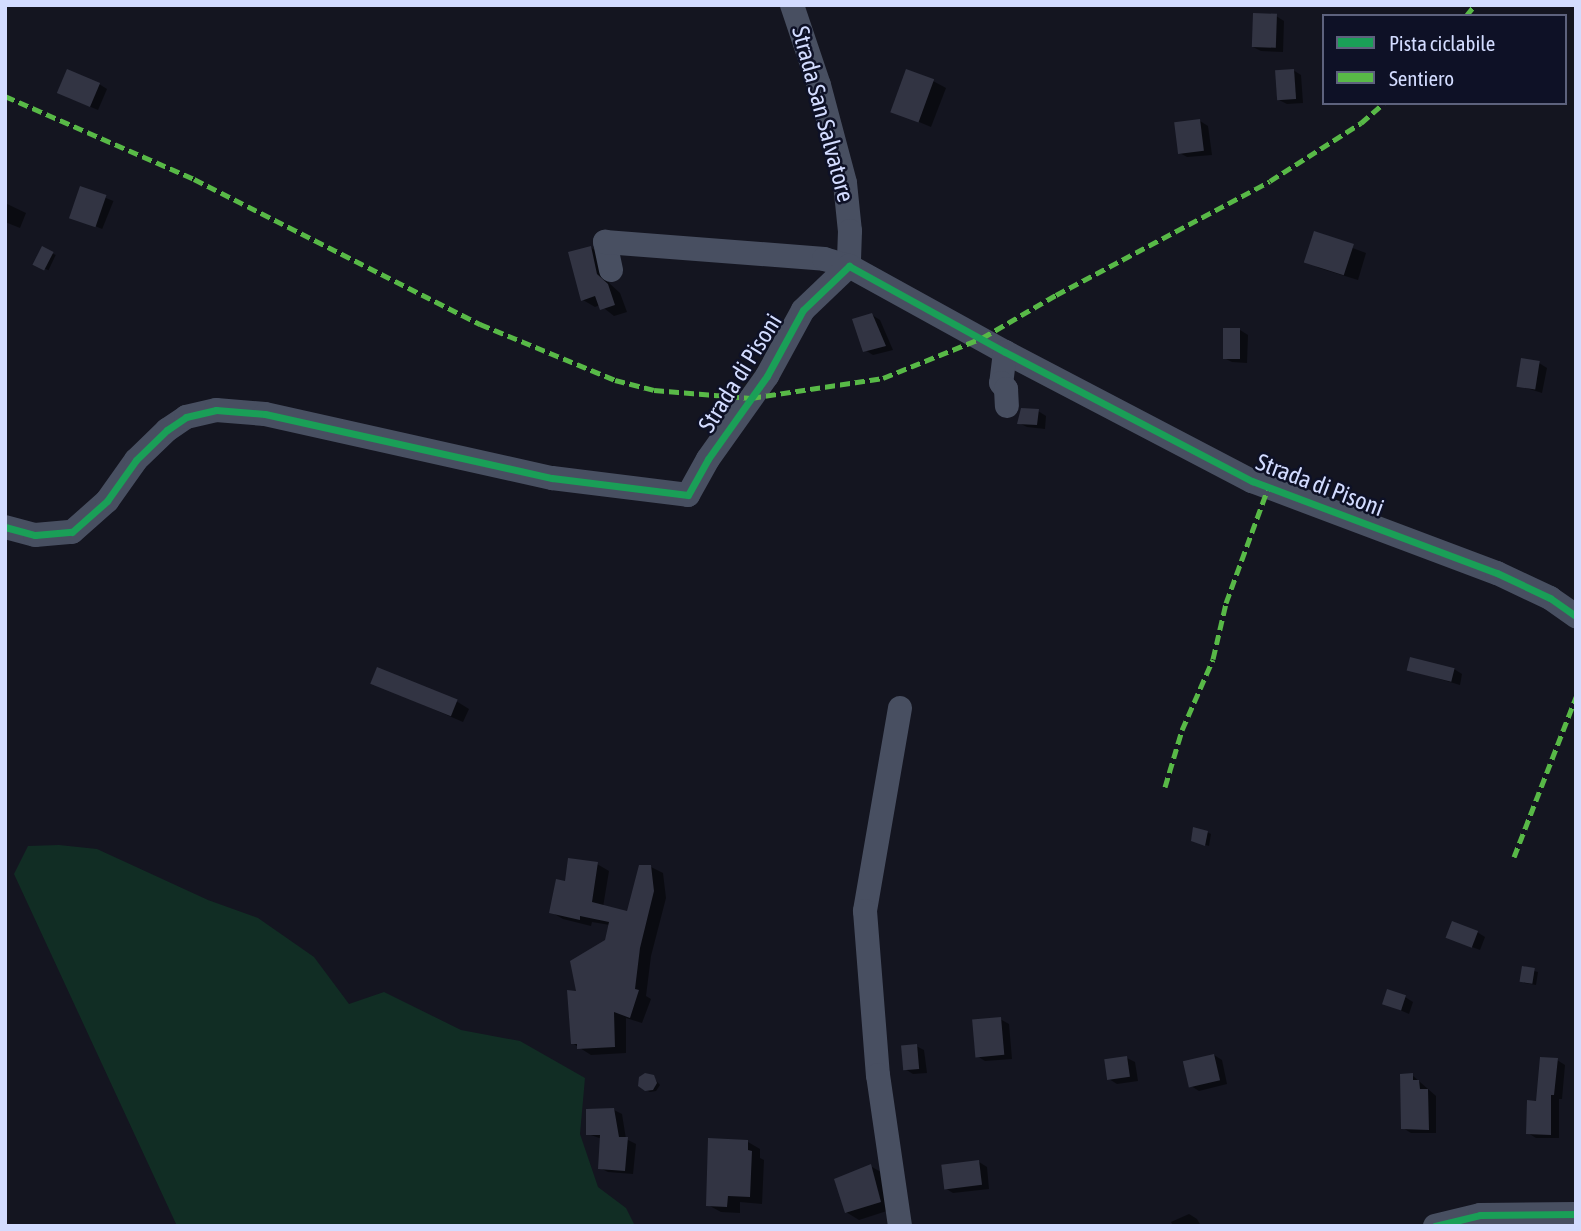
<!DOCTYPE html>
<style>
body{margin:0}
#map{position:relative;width:1581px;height:1231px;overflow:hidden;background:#141520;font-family:"Asap Condensed",sans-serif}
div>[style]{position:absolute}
.green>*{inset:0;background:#112d24}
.shadow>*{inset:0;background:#0007;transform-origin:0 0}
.building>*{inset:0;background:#323443;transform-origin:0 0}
.minor>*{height:24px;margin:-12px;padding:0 12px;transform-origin:12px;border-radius:12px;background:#484f61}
.quiet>*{height:5px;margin-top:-2.5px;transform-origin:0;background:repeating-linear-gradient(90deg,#58b947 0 10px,transparent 0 15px)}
.cycleway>*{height:7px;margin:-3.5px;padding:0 3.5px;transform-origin:3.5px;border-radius:3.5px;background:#1a9f57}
span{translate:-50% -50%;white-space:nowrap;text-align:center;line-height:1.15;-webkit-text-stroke:5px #0e1126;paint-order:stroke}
.street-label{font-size:24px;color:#d3dcff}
.frame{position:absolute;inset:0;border:7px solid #d3dcff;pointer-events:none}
.legend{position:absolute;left:1322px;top:14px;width:245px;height:91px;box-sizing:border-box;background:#0e1126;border:2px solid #5d627d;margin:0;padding:9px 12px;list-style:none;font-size:21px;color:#d3dcff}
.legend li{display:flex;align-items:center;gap:14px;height:35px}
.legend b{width:35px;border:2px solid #5d627d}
</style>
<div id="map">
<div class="green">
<i style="clip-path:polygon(59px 845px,97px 849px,208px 900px,258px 918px,314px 957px,349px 1004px,384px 992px,461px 1030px,520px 1041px,585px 1078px,580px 1134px,598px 1187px,626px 1208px,635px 1226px,177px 1226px,14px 874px,28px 846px)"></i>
</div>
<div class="shadow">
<i style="clip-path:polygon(1276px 16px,1284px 21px,1283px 52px,1261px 51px,1253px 47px)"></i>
<i style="clip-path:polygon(1293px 70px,1301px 75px,1303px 103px,1287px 104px,1279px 100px)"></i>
<i style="clip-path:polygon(933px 81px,946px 88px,931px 127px,893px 111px)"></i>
<i style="clip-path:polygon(99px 84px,107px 89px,98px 110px,67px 97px)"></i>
<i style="clip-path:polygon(1200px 121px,1208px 126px,1212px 155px,1187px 157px,1178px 152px)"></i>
<i style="left:81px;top:188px;width:35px;height:30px;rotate:22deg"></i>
<i style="clip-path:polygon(5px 203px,26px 213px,20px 228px,5px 222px)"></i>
<i style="clip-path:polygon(1315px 234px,1366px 253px,1358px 280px,1319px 268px,1306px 261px)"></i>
<i style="clip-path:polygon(590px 247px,603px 255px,609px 283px,620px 293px,627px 312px,614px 316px,600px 305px,595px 307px,583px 300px)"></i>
<i style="left:43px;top:249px;width:14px;height:17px;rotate:25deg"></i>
<i style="clip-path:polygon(872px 315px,880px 320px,893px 350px,873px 355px,865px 350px)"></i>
<i style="clip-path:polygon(1240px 330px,1248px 335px,1247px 363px,1232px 362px,1224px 358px)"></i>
<i style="clip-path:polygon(1539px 363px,1547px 368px,1542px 393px,1517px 385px)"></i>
<i style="clip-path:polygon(1038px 411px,1046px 416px,1045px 429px,1027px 427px,1019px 423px)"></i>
<i style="clip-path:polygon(1454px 669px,1462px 674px,1460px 685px,1409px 670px)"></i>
<i style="clip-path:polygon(373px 683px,456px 701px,469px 709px,463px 722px)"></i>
<i style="clip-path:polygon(1207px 832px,1211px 834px,1209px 846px,1196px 842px)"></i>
<i style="clip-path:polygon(597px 864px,609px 871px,603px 907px,629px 913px,651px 867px,663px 873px,666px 898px,651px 956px,646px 996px,651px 999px,642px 1023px,626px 1018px,626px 1053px,591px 1055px,572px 1043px,578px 992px,607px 941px,610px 925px,592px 922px,591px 926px,563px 919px,551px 912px,566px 883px)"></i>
<i style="clip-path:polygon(1477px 932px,1485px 937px,1480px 950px,1448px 938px)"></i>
<i style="clip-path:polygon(1523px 968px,1538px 972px,1536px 985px,1524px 983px)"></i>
<i style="clip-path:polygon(1405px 997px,1413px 1002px,1409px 1014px,1384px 1003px)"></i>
<i style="clip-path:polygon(1000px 1019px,1009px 1024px,1012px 1059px,985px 1061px,977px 1056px)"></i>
<i style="clip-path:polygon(916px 1046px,924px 1050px,927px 1073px,913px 1074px,905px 1069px)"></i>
<i style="clip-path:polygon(1214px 1055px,1222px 1060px,1227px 1084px,1199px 1091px,1191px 1086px)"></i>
<i style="clip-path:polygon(1127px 1058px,1135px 1062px,1138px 1081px,1117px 1084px,1109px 1079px)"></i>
<i style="clip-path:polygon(1557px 1060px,1565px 1065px,1562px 1099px,1559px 1099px,1559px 1138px,1536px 1138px,1528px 1133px,1537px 1103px)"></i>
<i style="clip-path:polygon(1412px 1075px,1436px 1096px,1436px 1133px,1411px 1133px,1403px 1128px)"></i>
<i style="clip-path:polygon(653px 1077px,660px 1085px,656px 1091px,650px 1092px,646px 1090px)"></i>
<i style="clip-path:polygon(614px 1110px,622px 1114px,626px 1139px,636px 1144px,633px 1174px,608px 1172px,600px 1168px,602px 1139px,588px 1134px)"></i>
<i style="clip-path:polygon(748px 1142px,760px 1149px,760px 1158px,764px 1160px,762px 1204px,740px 1202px,740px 1213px,721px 1212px,708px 1205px)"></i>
<i style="clip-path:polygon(979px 1162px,987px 1167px,989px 1189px,953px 1193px,945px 1188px)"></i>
<i style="clip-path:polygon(870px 1166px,883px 1173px,893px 1209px,859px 1220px,846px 1212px)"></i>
<i style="clip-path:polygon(1189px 1214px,1197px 1219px,1201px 1226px,1173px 1226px,1171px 1222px)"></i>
</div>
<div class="building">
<i style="left:1253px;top:13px;width:24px;height:34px;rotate:2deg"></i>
<i style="left:67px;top:69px;width:36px;height:26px;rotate:23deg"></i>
<i style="left:906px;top:69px;width:30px;height:46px;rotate:20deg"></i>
<i style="left:1294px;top:69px;width:30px;height:19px;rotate:86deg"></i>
<i style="left:1200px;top:119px;width:32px;height:26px;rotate:83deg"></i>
<i style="left:80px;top:186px;width:28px;height:34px;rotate:19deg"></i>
<i style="left:1314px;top:231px;width:42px;height:33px;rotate:18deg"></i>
<i style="left:42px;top:246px;width:13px;height:21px;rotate:27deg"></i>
<i style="clip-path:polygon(591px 246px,597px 274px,608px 284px,615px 305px,600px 310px,595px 296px,581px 301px,568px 252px)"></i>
<i style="clip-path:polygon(872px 313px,886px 346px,863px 352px,852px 319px)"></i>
<i style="left:1223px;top:328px;width:17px;height:31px"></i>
<i style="left:1521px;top:358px;width:19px;height:29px;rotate:9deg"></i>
<i style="clip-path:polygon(1021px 408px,1039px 409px,1037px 425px,1017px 424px)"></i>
<i style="left:1410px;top:657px;width:46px;height:14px;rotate:14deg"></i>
<i style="left:377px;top:667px;width:87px;height:18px;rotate:22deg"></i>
<i style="clip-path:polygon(1193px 827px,1208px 831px,1205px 846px,1191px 841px)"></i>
<i style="clip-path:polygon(568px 858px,598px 862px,592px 902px,627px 911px,639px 865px,651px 865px,654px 891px,640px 948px,635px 989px,639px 990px,630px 1018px,614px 1012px,615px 1047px,577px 1049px,577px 1044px,571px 1044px,567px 990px,576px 991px,570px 961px,605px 940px,609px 922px,580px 916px,580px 920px,549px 913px,556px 879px,565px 881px)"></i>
<i style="left:1452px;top:921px;width:28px;height:18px;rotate:21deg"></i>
<i style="left:1522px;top:966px;width:13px;height:16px;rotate:9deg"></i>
<i style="left:1387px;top:989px;width:20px;height:16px;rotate:18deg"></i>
<i style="left:1001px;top:1017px;width:38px;height:29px;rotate:85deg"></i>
<i style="left:917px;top:1044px;width:25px;height:16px;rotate:85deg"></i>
<i style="left:1214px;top:1054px;width:27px;height:32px;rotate:77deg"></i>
<i style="left:1127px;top:1056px;width:21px;height:23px;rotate:82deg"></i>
<i style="clip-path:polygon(1540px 1057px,1558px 1058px,1554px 1095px,1551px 1095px,1551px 1135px,1526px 1134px,1527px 1100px,1536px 1101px)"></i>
<i style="clip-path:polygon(645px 1073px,654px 1075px,657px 1083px,653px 1090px,645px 1091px,638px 1086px,639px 1077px)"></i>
<i style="clip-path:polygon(1413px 1073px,1413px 1080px,1419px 1080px,1420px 1089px,1428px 1089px,1429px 1130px,1401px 1129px,1400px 1074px)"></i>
<i style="clip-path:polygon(614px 1108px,619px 1137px,628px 1137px,625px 1171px,598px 1169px,600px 1135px,586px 1135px,586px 1109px)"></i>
<i style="clip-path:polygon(708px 1138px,748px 1140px,748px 1150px,752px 1151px,750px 1197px,728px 1196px,727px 1207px,706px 1206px)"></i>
<i style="left:979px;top:1160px;width:25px;height:38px;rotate:83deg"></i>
<i style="clip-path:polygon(871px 1164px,881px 1202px,845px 1213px,834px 1179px)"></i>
</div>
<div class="minor">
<i style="left:792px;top:5px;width:84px;rotate:71.4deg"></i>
<i style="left:819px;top:85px;width:101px;rotate:75.1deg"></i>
<i style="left:845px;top:183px;width:48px;rotate:84.1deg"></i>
<i style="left:850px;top:231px;width:35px;rotate:92deg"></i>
<i style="left:611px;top:270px;width:29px;rotate:-102deg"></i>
<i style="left:605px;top:242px;width:220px;rotate:4.4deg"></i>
<i style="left:824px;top:259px;width:26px;rotate:16deg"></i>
<i style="left:849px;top:266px;width:178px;rotate:28.9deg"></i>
<i style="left:1005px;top:352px;width:279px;rotate:27.6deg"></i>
<i style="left:1252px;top:481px;width:262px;rotate:20.6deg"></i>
<i style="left:1497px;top:573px;width:59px;rotate:25.3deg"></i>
<i style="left:1550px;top:598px;width:32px;rotate:35deg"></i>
<i style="left:1005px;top:352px;width:31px;rotate:97deg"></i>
<i style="left:1001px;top:383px;width:8px;rotate:50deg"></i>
<i style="left:1006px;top:389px;width:17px;rotate:87deg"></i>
<i style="left:5px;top:527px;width:31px;rotate:15deg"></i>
<i style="left:35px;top:535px;width:37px;rotate:-5deg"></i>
<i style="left:72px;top:532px;width:47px;rotate:-41.5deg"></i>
<i style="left:107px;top:501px;width:50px;rotate:-54.7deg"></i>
<i style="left:136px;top:460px;width:43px;rotate:-44.1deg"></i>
<i style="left:167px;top:430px;width:23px;rotate:-34deg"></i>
<i style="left:186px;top:417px;width:31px;rotate:-13deg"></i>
<i style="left:216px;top:410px;width:49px;rotate:4.7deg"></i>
<i style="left:265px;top:414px;width:294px;rotate:12.6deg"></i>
<i style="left:552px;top:478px;width:137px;rotate:7.1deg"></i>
<i style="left:688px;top:495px;width:41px;rotate:-60.9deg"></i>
<i style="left:708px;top:459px;width:102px;rotate:-54.6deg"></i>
<i style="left:767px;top:376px;width:75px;rotate:-61.4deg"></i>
<i style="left:803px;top:310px;width:64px;rotate:-43.7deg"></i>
<i style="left:900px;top:708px;width:206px;rotate:99.8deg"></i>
<i style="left:865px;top:911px;width:165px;rotate:85.5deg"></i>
<i style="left:878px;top:1075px;width:153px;rotate:81.7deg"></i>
<i style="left:1435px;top:1226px;width:46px;rotate:-13.7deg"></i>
<i style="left:1480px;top:1215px;width:96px;rotate:-0.6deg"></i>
</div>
<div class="quiet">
<i style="left:1466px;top:16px;width:14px;rotate:-51deg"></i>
<i style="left:5px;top:96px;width:206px;rotate:23.7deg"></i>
<i style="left:194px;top:179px;width:321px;rotate:26.9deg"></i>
<i style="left:480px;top:324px;width:146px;rotate:22.5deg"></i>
<i style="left:615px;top:380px;width:40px;rotate:14.4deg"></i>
<i style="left:654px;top:390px;width:97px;rotate:4.7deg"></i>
<i style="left:751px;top:398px;width:134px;rotate:-8.6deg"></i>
<i style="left:883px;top:378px;width:107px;rotate:-22deg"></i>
<i style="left:982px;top:338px;width:86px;rotate:-30.2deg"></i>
<i style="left:1056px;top:295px;width:242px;rotate:-28deg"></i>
<i style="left:1270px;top:181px;width:108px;rotate:-32.5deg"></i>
<i style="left:1361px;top:123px;width:30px;rotate:-41deg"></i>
<i style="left:1165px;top:787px;width:59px;rotate:-73.4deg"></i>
<i style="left:1182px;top:730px;width:77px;rotate:-66.4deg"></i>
<i style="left:1213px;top:659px;width:57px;rotate:-76.9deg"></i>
<i style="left:1226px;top:603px;width:122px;rotate:-69.9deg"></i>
<i style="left:1514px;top:857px;width:172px;rotate:-68.8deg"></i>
</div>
<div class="cycleway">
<i style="left:5px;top:527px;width:31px;rotate:15deg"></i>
<i style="left:35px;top:535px;width:37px;rotate:-5deg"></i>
<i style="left:72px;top:532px;width:47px;rotate:-41.5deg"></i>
<i style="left:107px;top:501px;width:50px;rotate:-54.7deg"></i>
<i style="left:136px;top:460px;width:43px;rotate:-44.1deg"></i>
<i style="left:167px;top:430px;width:23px;rotate:-34deg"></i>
<i style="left:186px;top:417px;width:31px;rotate:-13deg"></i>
<i style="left:216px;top:410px;width:49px;rotate:4.7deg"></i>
<i style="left:265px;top:414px;width:294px;rotate:12.6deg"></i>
<i style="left:552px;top:478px;width:137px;rotate:7.1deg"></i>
<i style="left:688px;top:495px;width:41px;rotate:-60.9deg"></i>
<i style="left:708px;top:459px;width:102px;rotate:-54.6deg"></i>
<i style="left:767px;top:376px;width:75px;rotate:-61.4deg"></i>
<i style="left:803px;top:310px;width:64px;rotate:-43.7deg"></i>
<i style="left:849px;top:266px;width:178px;rotate:28.9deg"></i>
<i style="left:1005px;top:352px;width:279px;rotate:27.6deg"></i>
<i style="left:1252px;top:481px;width:262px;rotate:20.6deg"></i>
<i style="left:1497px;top:573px;width:59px;rotate:25.3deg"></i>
<i style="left:1550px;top:598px;width:32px;rotate:35deg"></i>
<i style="left:1435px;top:1226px;width:46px;rotate:-13.7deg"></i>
<i style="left:1480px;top:1215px;width:96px;rotate:-0.6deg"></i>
</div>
<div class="street-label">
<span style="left:823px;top:114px;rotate:75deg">Strada San Salvatore</span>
<span style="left:740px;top:373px;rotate:-58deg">Strada di Pisoni</span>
<span style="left:1320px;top:485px;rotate:21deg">Strada di Pisoni</span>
</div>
<div class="frame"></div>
<ul class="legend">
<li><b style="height:9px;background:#1a9f57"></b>Pista ciclabile</li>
<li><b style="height:9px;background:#58b947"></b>Sentiero</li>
</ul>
</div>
